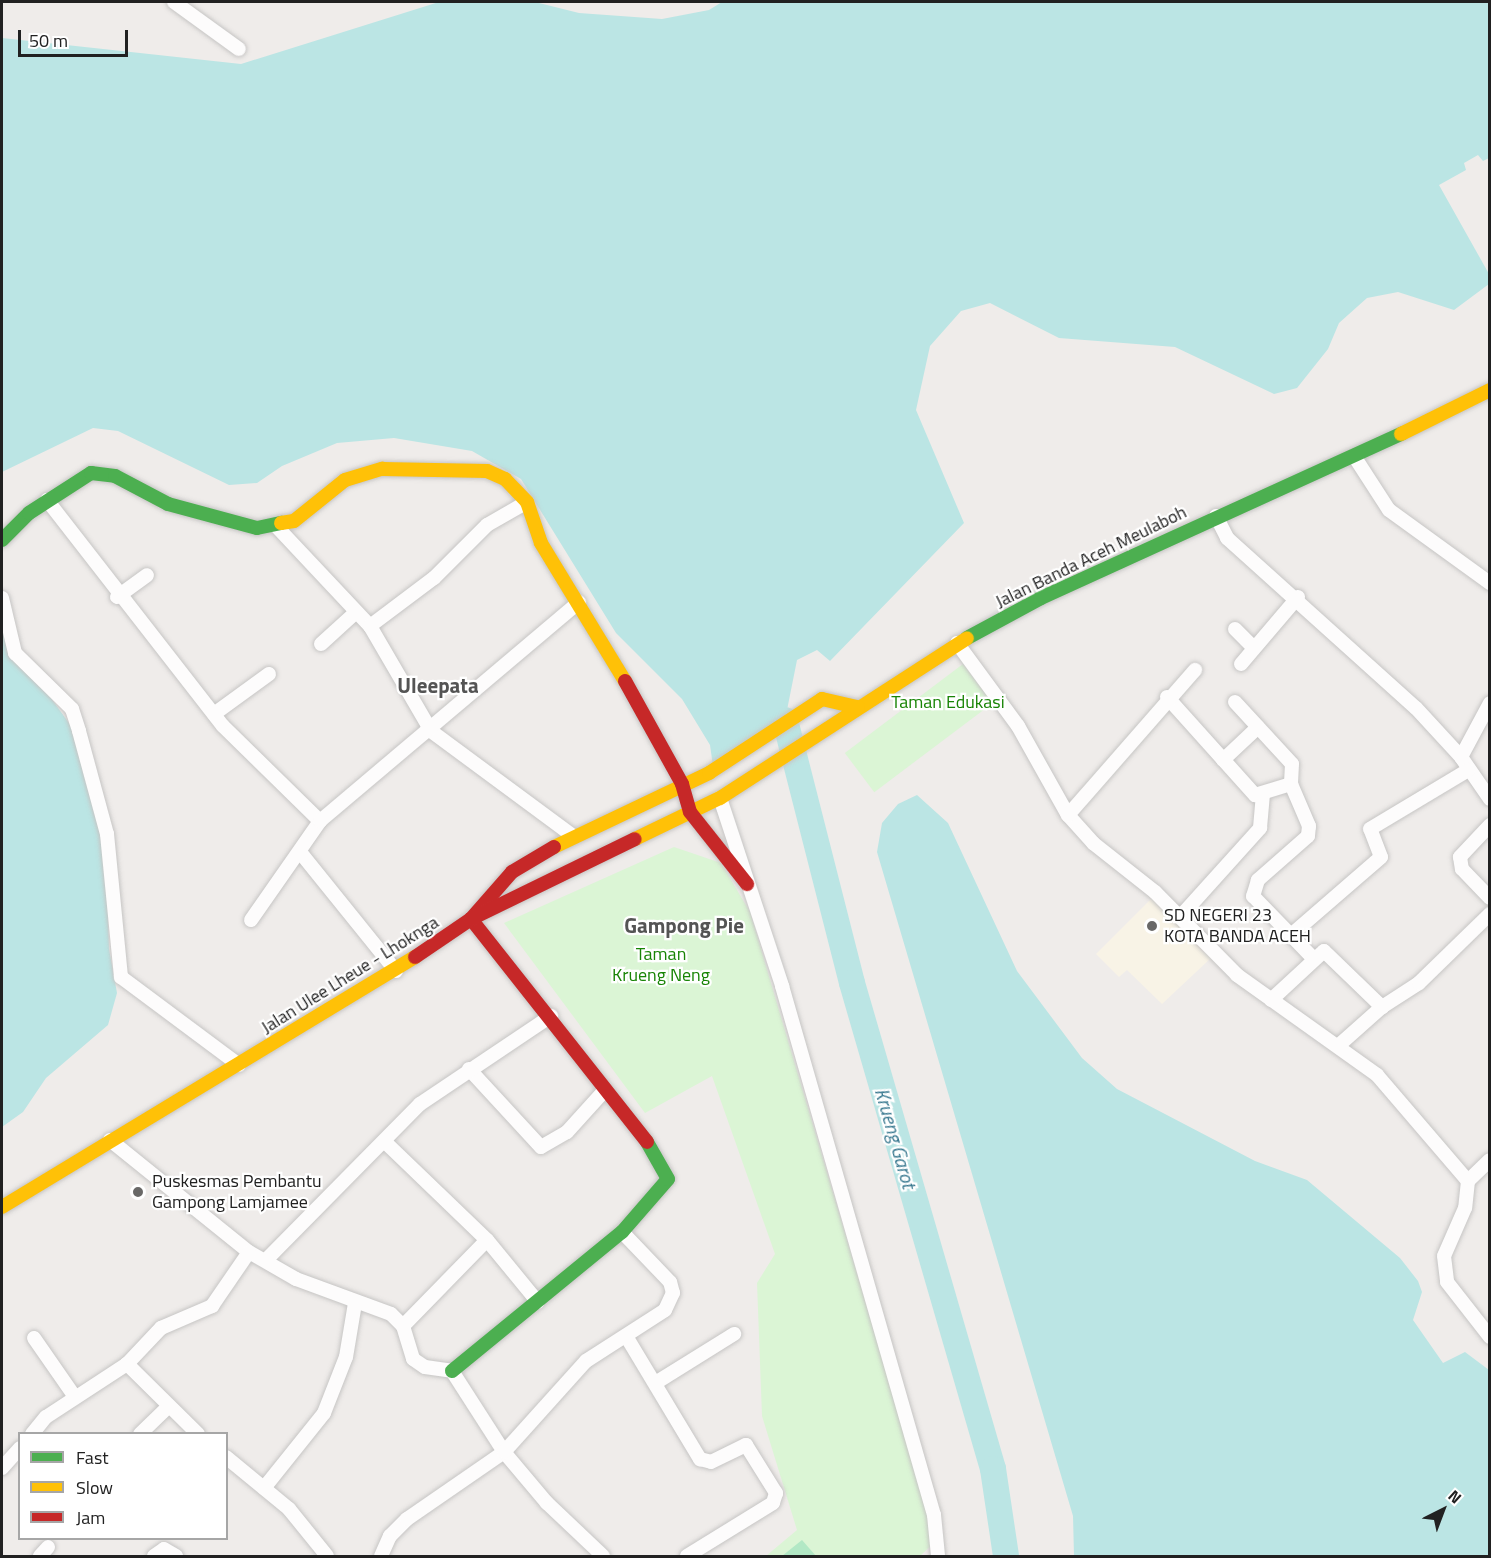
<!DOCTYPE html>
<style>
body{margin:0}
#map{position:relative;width:1491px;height:1558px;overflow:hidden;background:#efecea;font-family:"Titillium Web",sans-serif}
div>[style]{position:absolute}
.education>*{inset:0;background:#f8f3e6}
.park>*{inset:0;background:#dbf5d5;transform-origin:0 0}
.pitch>*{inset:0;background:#b2e8c5}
.water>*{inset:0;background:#bbe5e4}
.river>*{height:26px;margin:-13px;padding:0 13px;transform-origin:13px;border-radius:13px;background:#bbe5e4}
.roads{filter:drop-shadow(0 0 2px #c6c5c4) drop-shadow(0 0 2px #c6c5c4)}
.street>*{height:14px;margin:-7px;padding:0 7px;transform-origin:7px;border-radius:7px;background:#fdfcfc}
.fast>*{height:14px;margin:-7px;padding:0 7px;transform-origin:7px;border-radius:7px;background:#4caf50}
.slow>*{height:14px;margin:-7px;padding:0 7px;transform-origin:7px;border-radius:7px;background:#ffc107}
.jam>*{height:14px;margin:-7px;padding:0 7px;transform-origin:7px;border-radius:7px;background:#c62828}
.dots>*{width:16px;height:16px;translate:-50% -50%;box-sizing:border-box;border:3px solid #fff;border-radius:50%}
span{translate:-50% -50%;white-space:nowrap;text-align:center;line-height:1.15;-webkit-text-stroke:4.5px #fff;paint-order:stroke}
.street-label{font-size:18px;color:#212121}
.park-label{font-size:18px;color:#188405}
.poi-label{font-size:18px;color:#212121}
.left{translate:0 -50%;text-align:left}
.water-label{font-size:20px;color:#38788f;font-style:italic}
.quarter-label{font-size:21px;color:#545454;font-weight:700}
.frame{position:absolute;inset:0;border:3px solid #212121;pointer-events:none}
.legend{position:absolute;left:18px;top:1432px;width:210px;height:108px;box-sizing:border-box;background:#fff;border:2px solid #a6a6a6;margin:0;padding:8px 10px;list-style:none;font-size:18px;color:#212121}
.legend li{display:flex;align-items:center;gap:12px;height:30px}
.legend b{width:30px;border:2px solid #a6a6a6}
.north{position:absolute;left:1413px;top:1480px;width:60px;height:60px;-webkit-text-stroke:4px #fff;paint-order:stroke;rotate:42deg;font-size:16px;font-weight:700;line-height:24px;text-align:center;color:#212121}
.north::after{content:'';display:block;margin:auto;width:21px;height:27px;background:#212121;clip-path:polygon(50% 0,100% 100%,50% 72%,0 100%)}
.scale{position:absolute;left:18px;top:30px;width:110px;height:27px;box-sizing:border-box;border:3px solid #212121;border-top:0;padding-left:8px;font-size:18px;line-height:21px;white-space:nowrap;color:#212121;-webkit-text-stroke:4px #fff;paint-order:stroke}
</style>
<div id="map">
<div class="education">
<i style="clip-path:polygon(1152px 898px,1211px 958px,1162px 1004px,1127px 970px,1119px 977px,1096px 954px)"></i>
</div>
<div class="park">
<i style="left:963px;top:664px;width:49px;height:148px;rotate:53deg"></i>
<i style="clip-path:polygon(674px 847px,721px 863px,750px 912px,936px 1541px,920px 1556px,766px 1556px,797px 1530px,762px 1416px,757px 1283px,775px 1254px,712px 1076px,645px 1113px,504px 923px)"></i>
</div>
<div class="pitch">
<i style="clip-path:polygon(802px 1540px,816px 1556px,782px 1556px)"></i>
</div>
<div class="water">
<i style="clip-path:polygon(439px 2px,535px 2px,579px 13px,662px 19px,709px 10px,722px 2px,1489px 2px,1489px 158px,1483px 161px,1478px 155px,1464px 163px,1466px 170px,1439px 185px,1489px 274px,1489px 284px,1454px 310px,1398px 292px,1367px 298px,1339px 323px,1328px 349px,1297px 388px,1274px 394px,1175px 347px,1059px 338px,990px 303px,961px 311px,930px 346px,916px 410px,964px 523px,830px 661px,817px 650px,797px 660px,785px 720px,713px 766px,710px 745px,682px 699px,616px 633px,521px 479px,472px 451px,394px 438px,337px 443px,282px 466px,257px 483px,229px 485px,118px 431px,93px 428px,2px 472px,2px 38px,241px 64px)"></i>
<i style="clip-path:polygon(2px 615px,6px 635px,71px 726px,106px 848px,109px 949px,117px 993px,108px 1025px,46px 1078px,23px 1112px,2px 1127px)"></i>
<i style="clip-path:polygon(917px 795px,948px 823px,1017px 971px,1082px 1058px,1117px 1089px,1255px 1161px,1307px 1180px,1400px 1258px,1418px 1281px,1422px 1292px,1413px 1320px,1443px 1363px,1465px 1352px,1489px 1370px,1489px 1556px,1074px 1556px,1073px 1516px,877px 852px,882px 823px,898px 804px)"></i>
</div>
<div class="river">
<i style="left:785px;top:720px;width:271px;rotate:75.7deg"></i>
<i style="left:852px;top:983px;width:506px;rotate:73.82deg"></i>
<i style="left:993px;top:1469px;width:88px;rotate:81.5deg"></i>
</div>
<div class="roads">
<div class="street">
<i style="left:174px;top:2px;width:80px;rotate:35.9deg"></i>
<i style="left:1354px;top:456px;width:64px;rotate:57.1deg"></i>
<i style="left:1389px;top:510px;width:125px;rotate:35.9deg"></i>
<i style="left:47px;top:500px;width:286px;rotate:52.1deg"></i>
<i style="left:223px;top:726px;width:136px;rotate:44.4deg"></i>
<i style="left:1216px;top:516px;width:25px;rotate:63deg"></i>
<i style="left:1227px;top:538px;width:254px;rotate:42deg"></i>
<i style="left:1416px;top:708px;width:67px;rotate:47.4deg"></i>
<i style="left:1461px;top:757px;width:51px;rotate:55.4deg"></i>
<i style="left:277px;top:527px;width:136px;rotate:46.8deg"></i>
<i style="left:370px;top:626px;width:121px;rotate:59.8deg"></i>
<i style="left:431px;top:731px;width:177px;rotate:36.5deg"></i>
<i style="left:117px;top:597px;width:37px;rotate:-36deg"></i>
<i style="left:2px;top:598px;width:57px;rotate:76.7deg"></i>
<i style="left:15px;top:653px;width:80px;rotate:44.5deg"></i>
<i style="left:72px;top:709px;width:23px;rotate:72deg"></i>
<i style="left:79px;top:731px;width:107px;rotate:74.8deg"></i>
<i style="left:107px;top:834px;width:144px;rotate:84.4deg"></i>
<i style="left:121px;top:977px;width:147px;rotate:36.7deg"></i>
<i style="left:370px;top:626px;width:80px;rotate:-36.9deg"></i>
<i style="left:434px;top:578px;width:75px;rotate:-45deg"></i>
<i style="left:487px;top:525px;width:46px;rotate:-29.9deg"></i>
<i style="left:1235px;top:629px;width:25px;rotate:45deg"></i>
<i style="left:957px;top:643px;width:103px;rotate:53.7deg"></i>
<i style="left:1018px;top:726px;width:102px;rotate:60.7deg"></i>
<i style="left:1068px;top:815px;width:38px;rotate:48deg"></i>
<i style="left:1093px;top:843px;width:79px;rotate:38.3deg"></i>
<i style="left:1155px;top:892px;width:117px;rotate:45.3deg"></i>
<i style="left:1237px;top:975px;width:172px;rotate:35.5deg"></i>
<i style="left:1377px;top:1075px;width:140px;rotate:49.4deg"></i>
<i style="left:1468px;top:1181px;width:27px;rotate:96deg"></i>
<i style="left:1465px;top:1208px;width:52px;rotate:113.6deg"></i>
<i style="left:1444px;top:1256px;width:26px;rotate:83deg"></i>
<i style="left:1447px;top:1282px;width:70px;rotate:52deg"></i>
<i style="left:321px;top:644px;width:47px;rotate:-42.4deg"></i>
<i style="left:1241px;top:664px;width:88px;rotate:-49.6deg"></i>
<i style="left:1167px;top:697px;width:132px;rotate:48.1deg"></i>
<i style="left:1255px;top:795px;width:38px;rotate:-17deg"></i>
<i style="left:1235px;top:702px;width:84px;rotate:47.4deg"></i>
<i style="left:1292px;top:764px;width:20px;rotate:93deg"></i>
<i style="left:1291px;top:784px;width:46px;rotate:66.8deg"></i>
<i style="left:1309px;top:826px;width:10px;rotate:96deg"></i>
<i style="left:1308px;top:836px;width:67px;rotate:138.7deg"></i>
<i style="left:1258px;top:880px;width:17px;rotate:107deg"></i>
<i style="left:1253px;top:896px;width:86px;rotate:45.9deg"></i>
<i style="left:214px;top:714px;width:68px;rotate:-36deg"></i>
<i style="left:1461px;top:757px;width:61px;rotate:-61.8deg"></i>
<i style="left:1223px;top:760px;width:48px;rotate:-43.3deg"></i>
<i style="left:720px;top:798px;width:198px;rotate:71.7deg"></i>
<i style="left:782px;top:986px;width:550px;rotate:73.97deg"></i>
<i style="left:934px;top:1515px;width:41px;rotate:84.4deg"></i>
<i style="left:1068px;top:815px;width:193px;rotate:-48.8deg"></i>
<i style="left:1490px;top:825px;width:44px;rotate:133.2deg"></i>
<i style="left:1460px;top:857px;width:12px;rotate:81deg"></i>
<i style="left:1462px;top:869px;width:40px;rotate:46deg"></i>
<i style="left:300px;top:852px;width:153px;rotate:51.1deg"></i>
<i style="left:1180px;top:917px;width:120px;rotate:-48deg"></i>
<i style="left:1260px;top:828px;width:32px;rotate:-85deg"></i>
<i style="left:251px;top:920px;width:121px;rotate:-55.1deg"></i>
<i style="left:320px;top:821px;width:339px;rotate:-40.2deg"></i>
<i style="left:1291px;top:935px;width:119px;rotate:-40.9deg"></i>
<i style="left:1381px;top:857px;width:30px;rotate:-111deg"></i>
<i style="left:1370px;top:829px;width:114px;rotate:-31deg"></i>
<i style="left:1271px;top:1000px;width:72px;rotate:-42.8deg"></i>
<i style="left:1324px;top:951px;width:81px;rotate:44deg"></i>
<i style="left:1338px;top:1046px;width:59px;rotate:-41.6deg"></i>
<i style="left:1382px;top:1007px;width:44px;rotate:-33deg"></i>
<i style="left:1419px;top:983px;width:99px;rotate:-44.2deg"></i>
<i style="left:469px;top:1069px;width:106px;rotate:47.3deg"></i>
<i style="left:541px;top:1147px;width:30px;rotate:-30deg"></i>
<i style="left:567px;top:1132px;width:57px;rotate:-47.9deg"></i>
<i style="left:110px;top:1140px;width:179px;rotate:38.9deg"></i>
<i style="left:249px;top:1252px;width:54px;rotate:29.9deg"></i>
<i style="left:296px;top:1279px;width:101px;rotate:20.2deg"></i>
<i style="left:391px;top:1314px;width:17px;rotate:45deg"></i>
<i style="left:403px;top:1326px;width:34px;rotate:73deg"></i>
<i style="left:413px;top:1359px;width:14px;rotate:34deg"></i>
<i style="left:425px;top:1367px;width:27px;rotate:8deg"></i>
<i style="left:452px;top:1371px;width:96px;rotate:57.3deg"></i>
<i style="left:504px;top:1452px;width:67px;rotate:49.9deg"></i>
<i style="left:547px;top:1503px;width:77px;rotate:43.4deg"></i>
<i style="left:384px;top:1141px;width:143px;rotate:43.9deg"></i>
<i style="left:1468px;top:1181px;width:30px;rotate:-44deg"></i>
<i style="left:266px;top:1260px;width:219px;rotate:-45.4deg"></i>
<i style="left:420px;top:1104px;width:158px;rotate:-33.9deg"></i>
<i style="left:403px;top:1326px;width:120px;rotate:-45.7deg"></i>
<i style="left:487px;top:1240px;width:80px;rotate:50.6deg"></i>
<i style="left:626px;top:1336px;width:144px;rotate:59deg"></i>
<i style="left:700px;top:1459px;width:11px;rotate:15deg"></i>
<i style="left:711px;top:1462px;width:39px;rotate:-26deg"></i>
<i style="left:746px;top:1445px;width:57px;rotate:58deg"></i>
<i style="left:776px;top:1493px;width:10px;rotate:107deg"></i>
<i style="left:773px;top:1503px;width:101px;rotate:148.4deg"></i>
<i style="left:34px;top:1338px;width:72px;rotate:55.2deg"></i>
<i style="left:657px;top:1382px;width:91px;rotate:-31.9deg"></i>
<i style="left:32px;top:1434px;width:22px;rotate:-51deg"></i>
<i style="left:46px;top:1417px;width:97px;rotate:-33.2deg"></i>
<i style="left:140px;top:1434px;width:37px;rotate:-44deg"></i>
<i style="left:198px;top:1434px;width:100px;rotate:-135.4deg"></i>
<i style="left:127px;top:1364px;width:50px;rotate:-46.6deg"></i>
<i style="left:161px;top:1328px;width:56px;rotate:-23.3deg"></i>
<i style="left:212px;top:1306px;width:65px;rotate:-55.6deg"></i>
<i style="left:226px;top:1457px;width:82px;rotate:39.5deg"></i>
<i style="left:289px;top:1509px;width:60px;rotate:51deg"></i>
<i style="left:2px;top:1468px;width:27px;rotate:-48deg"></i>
<i style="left:264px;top:1488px;width:96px;rotate:-51.3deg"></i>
<i style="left:324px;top:1413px;width:60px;rotate:-68.6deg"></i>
<i style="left:346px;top:1357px;width:55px;rotate:-80.5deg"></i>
<i style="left:40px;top:1556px;width:12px;rotate:-48deg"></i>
<i style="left:154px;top:1556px;width:12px;rotate:-35deg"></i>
<i style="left:164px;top:1549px;width:14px;rotate:30deg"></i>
<i style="left:381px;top:1556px;width:22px;rotate:-66deg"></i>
<i style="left:390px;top:1536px;width:24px;rotate:-45deg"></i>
<i style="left:407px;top:1519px;width:118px;rotate:-34.6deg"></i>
<i style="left:504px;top:1452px;width:122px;rotate:-48deg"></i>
<i style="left:586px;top:1361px;width:94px;rotate:-32.8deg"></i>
<i style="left:665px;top:1310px;width:19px;rotate:-65deg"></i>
<i style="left:673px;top:1293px;width:11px;rotate:-105deg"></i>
<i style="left:670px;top:1282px;width:69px;rotate:-133.8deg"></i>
</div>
<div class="fast">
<i style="left:2px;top:540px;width:38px;rotate:-45deg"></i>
<i style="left:29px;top:513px;width:74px;rotate:-32.8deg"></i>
<i style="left:91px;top:473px;width:24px;rotate:7deg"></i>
<i style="left:115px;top:476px;width:60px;rotate:27.8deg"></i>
<i style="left:168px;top:504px;width:92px;rotate:15.1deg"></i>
<i style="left:257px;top:528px;width:25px;rotate:-12deg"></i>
<i style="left:967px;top:638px;width:84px;rotate:-28.4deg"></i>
<i style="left:1041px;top:598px;width:396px;rotate:-24.5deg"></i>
<i style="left:452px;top:1371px;width:220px;rotate:-39.3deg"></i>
<i style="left:622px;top:1232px;width:70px;rotate:-49deg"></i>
<i style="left:668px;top:1179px;width:43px;rotate:-119.6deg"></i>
</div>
<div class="slow">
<i style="left:1401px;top:434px;width:99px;rotate:-26.3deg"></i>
<i style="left:281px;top:523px;width:13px;rotate:-9deg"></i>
<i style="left:294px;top:521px;width:65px;rotate:-38.8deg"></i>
<i style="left:345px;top:480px;width:39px;rotate:-17deg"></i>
<i style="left:382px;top:469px;width:105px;rotate:1.1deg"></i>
<i style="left:487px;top:471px;width:20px;rotate:24deg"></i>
<i style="left:505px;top:479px;width:32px;rotate:46deg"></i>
<i style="left:527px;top:502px;width:43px;rotate:71.1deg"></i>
<i style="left:541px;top:543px;width:162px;rotate:58.7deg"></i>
<i style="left:635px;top:839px;width:94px;rotate:-25.8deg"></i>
<i style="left:720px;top:798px;width:294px;rotate:-32.9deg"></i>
<i style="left:554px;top:847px;width:172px;rotate:-25.5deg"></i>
<i style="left:709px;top:773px;width:135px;rotate:-33.2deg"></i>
<i style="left:822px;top:699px;width:37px;rotate:13deg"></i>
<i style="left:2px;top:1207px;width:483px;rotate:-31.2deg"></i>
</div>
<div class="jam">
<i style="left:625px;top:681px;width:118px;rotate:61deg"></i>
<i style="left:682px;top:784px;width:29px;rotate:74deg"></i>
<i style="left:690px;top:812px;width:92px;rotate:51.6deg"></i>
<i style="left:554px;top:847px;width:49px;rotate:149.2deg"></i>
<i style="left:512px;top:872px;width:62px;rotate:131.1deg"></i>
<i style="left:471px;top:919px;width:284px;rotate:51.7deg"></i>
<i style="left:415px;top:957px;width:68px;rotate:-34.2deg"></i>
<i style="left:471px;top:919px;width:182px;rotate:-26deg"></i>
</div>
</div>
<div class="dots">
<i style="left:1152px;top:926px;background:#696867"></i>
<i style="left:138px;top:1192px;background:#696867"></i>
</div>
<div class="street-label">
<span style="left:1091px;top:557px;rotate:-26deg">Jalan Banda Aceh Meulaboh</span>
<span style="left:350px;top:975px;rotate:-32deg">Jalan Ulee Lheue - Lhoknga</span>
</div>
<div class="park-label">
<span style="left:948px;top:702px">Taman Edukasi</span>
<span style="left:661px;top:965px">Taman<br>Krueng Neng</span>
</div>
<div class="poi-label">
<span class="left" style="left:1164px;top:926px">SD NEGERI 23<br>KOTA BANDA ACEH</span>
<span class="left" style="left:152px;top:1192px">Puskesmas Pembantu<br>Gampong Lamjamee</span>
</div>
<div class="water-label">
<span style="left:896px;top:1138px;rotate:74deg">Krueng Garot</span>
</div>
<div class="quarter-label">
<span style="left:438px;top:685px">Uleepata</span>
<span style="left:684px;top:925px">Gampong Pie</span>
</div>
<div class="frame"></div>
<ul class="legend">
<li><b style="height:8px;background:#4caf50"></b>Fast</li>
<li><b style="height:8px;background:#ffc107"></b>Slow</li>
<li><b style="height:8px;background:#c62828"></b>Jam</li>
</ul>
<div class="north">N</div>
<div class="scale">50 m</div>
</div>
